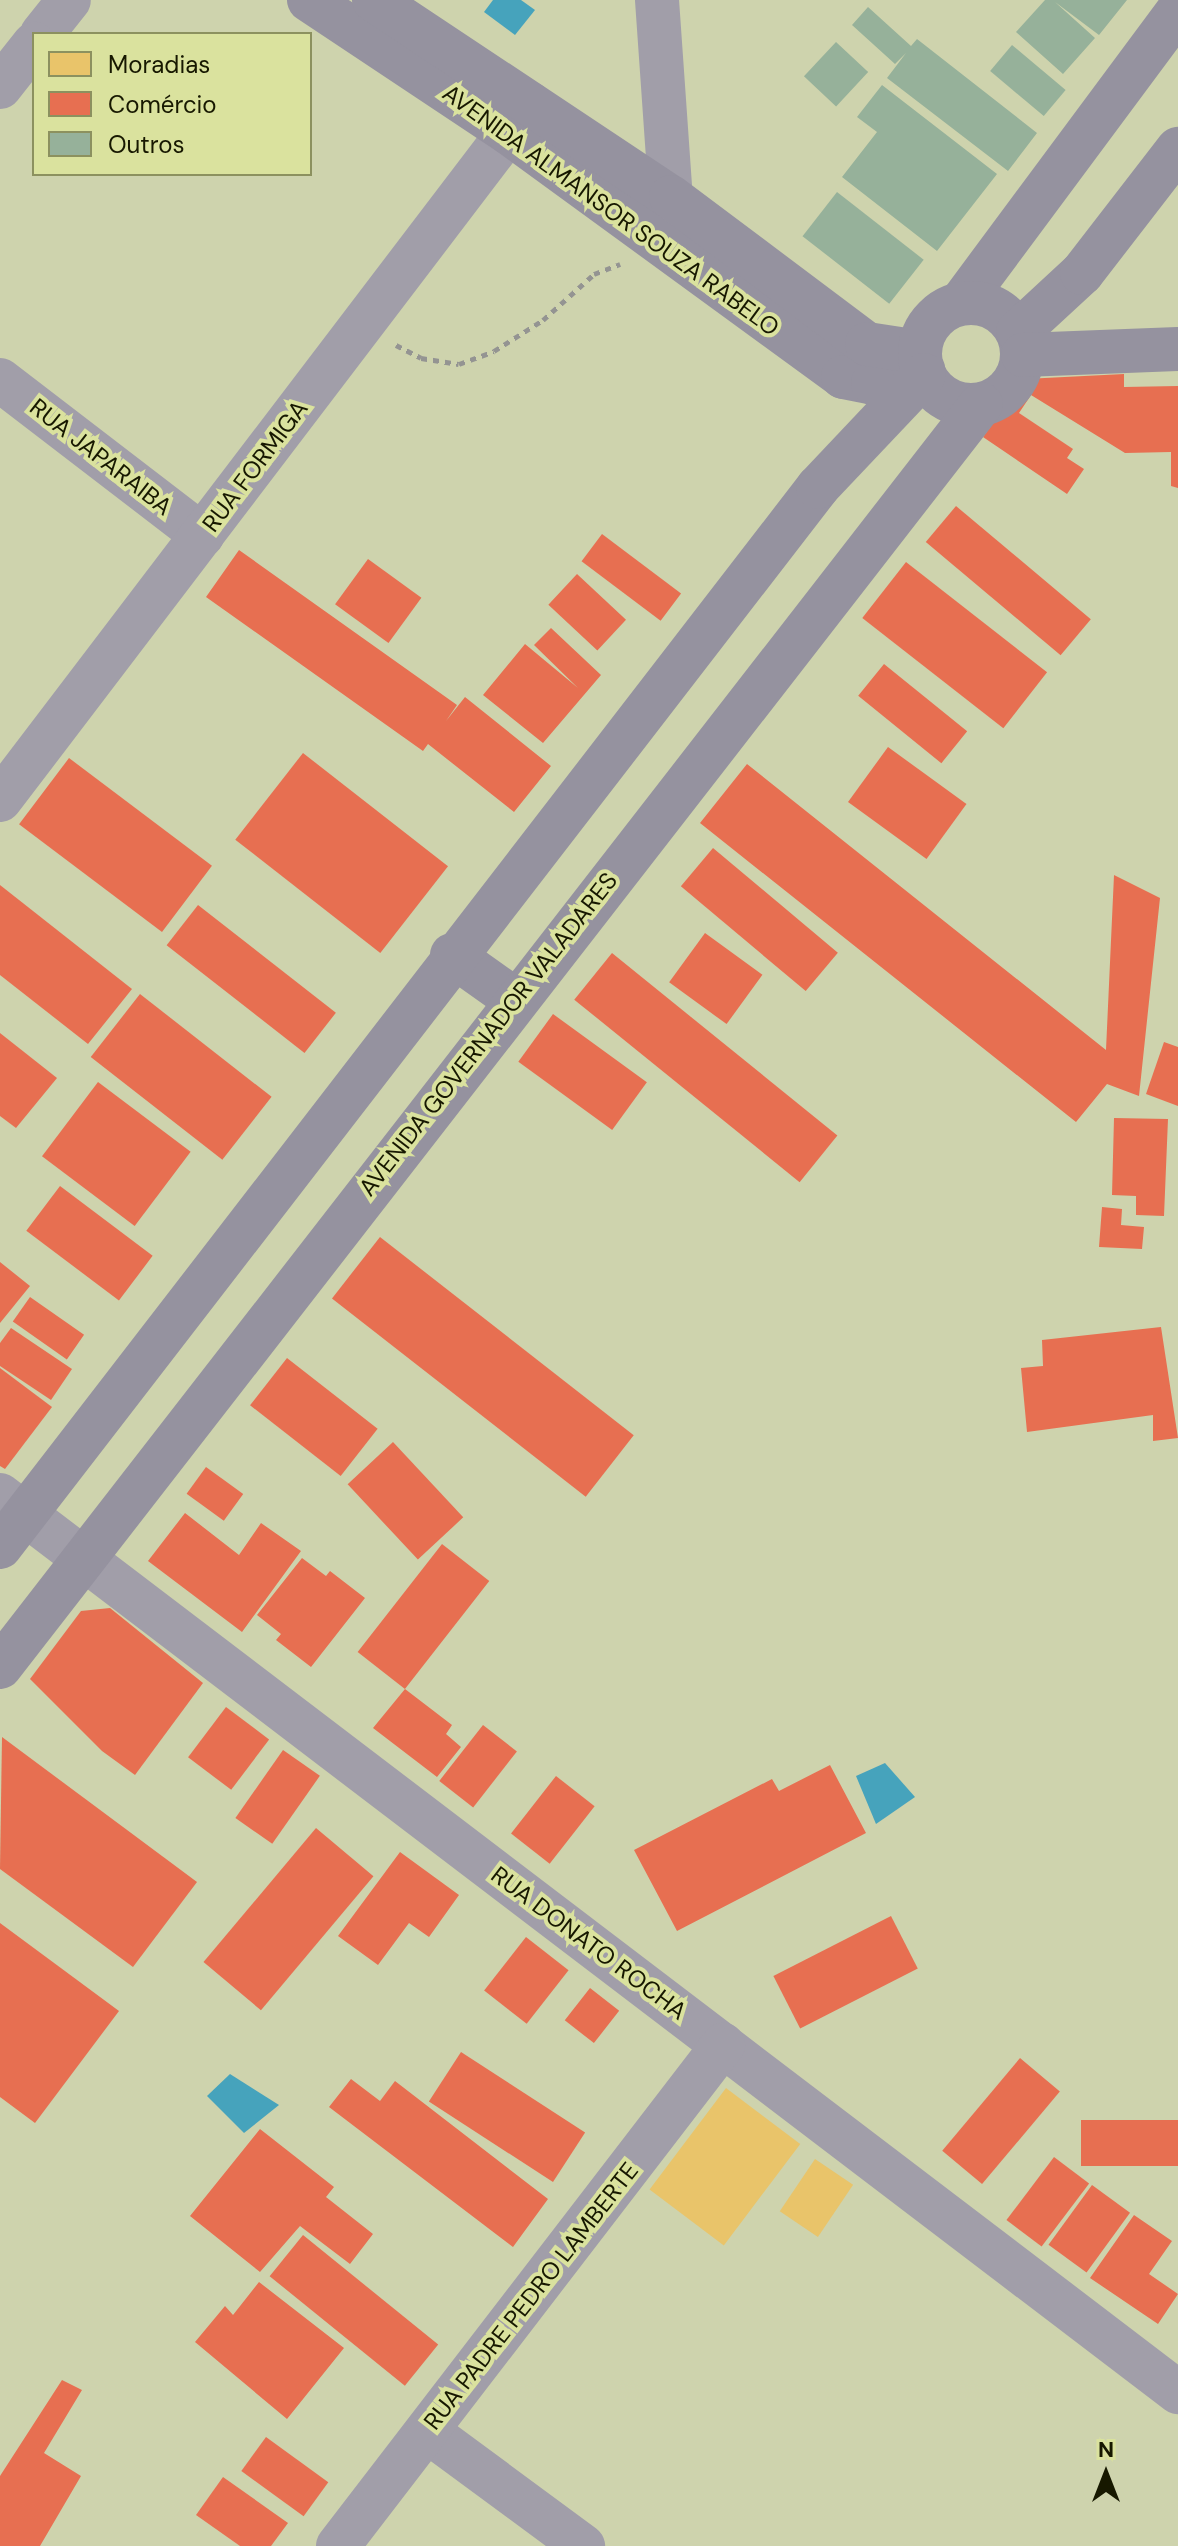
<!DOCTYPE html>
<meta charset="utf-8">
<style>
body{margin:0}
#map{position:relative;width:1178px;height:2546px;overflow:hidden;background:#ced3ad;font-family:"DM Sans",sans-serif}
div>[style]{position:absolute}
.water>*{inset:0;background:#46a3bc}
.homes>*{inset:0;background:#e9c46a;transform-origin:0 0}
.shops>*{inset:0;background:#e76f51;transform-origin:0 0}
.building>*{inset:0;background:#96b19a;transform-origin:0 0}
.path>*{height:5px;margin-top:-2.5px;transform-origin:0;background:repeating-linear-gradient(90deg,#949492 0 6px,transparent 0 12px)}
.street>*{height:44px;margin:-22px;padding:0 22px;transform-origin:22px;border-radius:22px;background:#a19ea9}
.secondary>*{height:44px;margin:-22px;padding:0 22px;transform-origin:22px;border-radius:22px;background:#95929f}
.secondary>.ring{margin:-22px;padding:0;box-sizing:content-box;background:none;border:44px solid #95929f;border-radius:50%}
span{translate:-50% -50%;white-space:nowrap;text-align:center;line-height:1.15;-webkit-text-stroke:8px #dae29e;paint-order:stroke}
.street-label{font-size:24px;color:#171800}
.legend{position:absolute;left:32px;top:32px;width:280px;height:144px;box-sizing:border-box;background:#dae29e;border:2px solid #8c915f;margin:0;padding:10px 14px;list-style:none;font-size:24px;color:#171800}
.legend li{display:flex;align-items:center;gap:16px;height:40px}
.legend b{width:40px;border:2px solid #8c915f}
.north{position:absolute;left:1066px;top:2434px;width:80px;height:80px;-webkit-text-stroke:6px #dae29e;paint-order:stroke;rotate:0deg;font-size:22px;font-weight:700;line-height:32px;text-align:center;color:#171800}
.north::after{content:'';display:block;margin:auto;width:28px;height:36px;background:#171800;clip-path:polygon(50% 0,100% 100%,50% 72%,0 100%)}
</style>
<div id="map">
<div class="water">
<i style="clip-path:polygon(493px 0,521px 0,535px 10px,515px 35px,484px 12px)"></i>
<i style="clip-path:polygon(885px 1763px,915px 1797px,876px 1824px,856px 1776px)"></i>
<i style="clip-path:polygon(230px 2074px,279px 2105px,244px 2133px,207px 2096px)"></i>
</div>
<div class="homes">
<i style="left:726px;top:2088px;width:93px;height:127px;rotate:37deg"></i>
<i style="left:815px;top:2159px;width:46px;height:63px;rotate:34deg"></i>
</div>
<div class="shops">
<i style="clip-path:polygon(1124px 374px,1124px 387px,1178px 386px,1178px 488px,1171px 486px,1171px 452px,1125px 453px,1031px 395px,1019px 413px,1073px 449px,1067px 458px,1084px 469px,1067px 494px,983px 437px,1025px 379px)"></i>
<i style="left:956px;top:506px;width:176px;height:47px;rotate:40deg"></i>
<i style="left:602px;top:534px;width:99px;height:34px;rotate:37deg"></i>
<i style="clip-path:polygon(239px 550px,457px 705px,446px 721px,465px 697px,551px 766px,514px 812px,428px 744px,423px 751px,206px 597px)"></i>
<i style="left:368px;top:559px;width:66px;height:56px;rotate:36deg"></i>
<i style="left:906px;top:562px;width:179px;height:71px;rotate:38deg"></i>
<i style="left:577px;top:574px;width:67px;height:42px;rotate:43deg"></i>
<i style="clip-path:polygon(551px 628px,601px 675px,543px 743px,483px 695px,525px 644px,578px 688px,534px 645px)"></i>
<i style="left:884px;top:664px;width:107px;height:41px;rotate:39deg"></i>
<i style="left:888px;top:747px;width:97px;height:68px;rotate:36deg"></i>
<i style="left:303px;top:753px;width:184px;height:110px;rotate:38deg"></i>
<i style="left:69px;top:758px;width:179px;height:83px;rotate:37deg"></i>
<i style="clip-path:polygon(747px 764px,1106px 1050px,1114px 875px,1160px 898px,1139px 1096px,1107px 1084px,1076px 1122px,700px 823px)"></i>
<i style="left:713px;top:848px;width:163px;height:50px;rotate:40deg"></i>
<i style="clip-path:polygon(0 885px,132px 989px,88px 1044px,0 975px)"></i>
<i style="left:198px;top:905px;width:175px;height:51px;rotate:38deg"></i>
<i style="left:705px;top:933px;width:71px;height:61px;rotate:36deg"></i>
<i style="left:612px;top:953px;width:290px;height:60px;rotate:39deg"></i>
<i style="left:140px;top:994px;width:167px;height:80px;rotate:38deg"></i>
<i style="left:553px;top:1014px;width:116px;height:59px;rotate:36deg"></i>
<i style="clip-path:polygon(0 1033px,57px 1078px,16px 1128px,0 1116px)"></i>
<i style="clip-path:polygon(1164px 1042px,1178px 1047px,1178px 1106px,1146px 1094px)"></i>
<i style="left:98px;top:1082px;width:116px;height:93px;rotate:37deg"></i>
<i style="clip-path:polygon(1114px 1118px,1168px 1119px,1164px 1216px,1136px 1215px,1136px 1196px,1112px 1195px)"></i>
<i style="left:60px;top:1186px;width:116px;height:56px;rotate:37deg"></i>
<i style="clip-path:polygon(1102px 1207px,1122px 1209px,1121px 1225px,1144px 1227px,1142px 1249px,1099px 1247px)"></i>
<i style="left:380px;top:1237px;width:322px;height:78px;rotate:38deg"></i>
<i style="clip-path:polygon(0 1262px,30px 1286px,0 1323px)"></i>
<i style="left:30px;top:1297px;width:66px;height:30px;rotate:35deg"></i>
<i style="clip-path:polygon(1161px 1327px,1178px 1438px,1153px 1441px,1153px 1415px,1027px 1432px,1021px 1368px,1043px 1366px,1042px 1340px)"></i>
<i style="clip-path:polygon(11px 1328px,72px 1369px,51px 1400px,0 1366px,0 1343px)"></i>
<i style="left:287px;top:1358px;width:115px;height:60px;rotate:38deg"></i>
<i style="clip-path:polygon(0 1368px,52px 1407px,5px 1469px,0 1466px)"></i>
<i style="left:393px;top:1442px;width:103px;height:62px;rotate:47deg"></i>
<i style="left:206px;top:1467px;width:46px;height:33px;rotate:36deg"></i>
<i style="clip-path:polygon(185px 1513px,239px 1555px,261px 1523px,301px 1551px,242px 1632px,148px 1561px)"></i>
<i style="left:442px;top:1544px;width:60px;height:137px;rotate:38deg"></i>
<i style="clip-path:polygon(302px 1558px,326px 1576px,330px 1571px,365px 1598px,311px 1667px,276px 1640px,281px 1634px,257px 1615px)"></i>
<i style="clip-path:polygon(110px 1608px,203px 1683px,135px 1775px,102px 1751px,30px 1679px,81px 1611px)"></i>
<i style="clip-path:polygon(405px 1689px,452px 1725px,446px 1734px,461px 1747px,437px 1777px,373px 1728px)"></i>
<i style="left:226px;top:1707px;width:54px;height:63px;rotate:37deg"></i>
<i style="left:483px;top:1725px;width:43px;height:71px;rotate:38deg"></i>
<i style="clip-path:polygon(2px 1737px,197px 1882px,133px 1967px,0 1869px)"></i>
<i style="left:283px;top:1750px;width:45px;height:83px;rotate:35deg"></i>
<i style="clip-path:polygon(830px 1765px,866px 1833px,677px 1931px,634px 1850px,772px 1779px,779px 1791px)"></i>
<i style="left:556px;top:1776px;width:49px;height:73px;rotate:38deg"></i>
<i style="left:316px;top:1828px;width:75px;height:175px;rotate:40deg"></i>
<i style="clip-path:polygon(400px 1852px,459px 1895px,429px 1937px,409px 1923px,378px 1965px,338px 1936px)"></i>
<i style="left:891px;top:1916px;width:59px;height:132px;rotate:63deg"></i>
<i style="clip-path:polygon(0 1923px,119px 2011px,35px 2123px,0 2097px)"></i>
<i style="left:526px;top:1937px;width:54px;height:68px;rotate:38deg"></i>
<i style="left:590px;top:1988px;width:37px;height:41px;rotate:38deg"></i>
<i style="left:461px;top:2052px;width:148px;height:59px;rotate:33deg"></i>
<i style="left:1020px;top:2058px;width:52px;height:121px;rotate:40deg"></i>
<i style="clip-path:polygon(351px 2079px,380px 2101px,395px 2081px,548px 2199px,513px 2247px,329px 2107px)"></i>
<i style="left:1081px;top:2120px;width:97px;height:46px"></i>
<i style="clip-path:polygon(260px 2129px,334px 2187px,326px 2197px,373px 2234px,350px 2264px,300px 2226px,260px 2272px,190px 2216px)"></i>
<i style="left:1054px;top:2157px;width:44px;height:79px;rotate:37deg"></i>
<i style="left:1092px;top:2185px;width:47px;height:74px;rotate:36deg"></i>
<i style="clip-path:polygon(1134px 2215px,1172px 2241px,1149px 2274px,1178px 2294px,1158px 2324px,1090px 2278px)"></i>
<i style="left:303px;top:2235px;width:174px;height:53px;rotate:39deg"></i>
<i style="clip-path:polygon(259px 2282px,344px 2348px,287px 2419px,195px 2342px,225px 2306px,233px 2315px)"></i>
<i style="clip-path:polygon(62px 2380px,82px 2390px,44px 2453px,81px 2476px,40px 2546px,0 2546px,0 2476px)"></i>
<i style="left:266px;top:2437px;width:77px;height:42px;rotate:36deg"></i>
<i style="clip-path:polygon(223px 2477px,288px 2523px,271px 2546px,240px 2546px,196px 2515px)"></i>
</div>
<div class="building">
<i style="clip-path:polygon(1045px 0,1127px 0,1099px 35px,1055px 2px,1095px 38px,1063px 74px,1016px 32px)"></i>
<i style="clip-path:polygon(868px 7px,911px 46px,917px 39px,1037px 133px,1008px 171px,887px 78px,906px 53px,895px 64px,852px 25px)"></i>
<i style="left:836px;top:42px;width:44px;height:47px;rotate:43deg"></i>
<i style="left:1012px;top:45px;width:70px;height:34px;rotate:40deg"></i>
<i style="clip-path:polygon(882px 85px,997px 174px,937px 251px,842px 177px,877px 132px,857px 117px)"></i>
<i style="left:837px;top:192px;width:110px;height:56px;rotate:38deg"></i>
</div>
<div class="path">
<i style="left:396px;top:345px;width:28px;rotate:27deg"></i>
<i style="left:421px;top:358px;width:38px;rotate:9deg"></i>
<i style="left:459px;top:364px;width:37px;rotate:-20deg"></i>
<i style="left:494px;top:351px;width:58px;rotate:-32.3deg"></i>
<i style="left:543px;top:320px;width:69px;rotate:-42deg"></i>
<i style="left:594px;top:274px;width:28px;rotate:-21deg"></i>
</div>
<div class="street">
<i style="left:657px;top:0;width:230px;rotate:86deg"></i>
<i style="left:42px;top:34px;width:43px;rotate:-51.5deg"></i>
<i style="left:0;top:87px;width:55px;rotate:-51.7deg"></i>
<i style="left:0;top:380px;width:255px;rotate:37.5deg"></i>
<i style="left:0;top:800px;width:875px;rotate:-52.71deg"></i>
<i style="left:0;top:1495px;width:1481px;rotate:37.29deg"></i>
<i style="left:427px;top:2431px;width:194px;rotate:36.4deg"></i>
<i style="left:338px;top:2546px;width:632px;rotate:-52.46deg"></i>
</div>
<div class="secondary">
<i style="left:309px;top:0;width:240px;rotate:33.6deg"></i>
<i style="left:509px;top:133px;width:414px;rotate:36.1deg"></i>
<i style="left:843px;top:377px;width:31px;rotate:11deg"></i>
<i style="left:873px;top:383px;width:52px;rotate:-14.6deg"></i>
<i style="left:374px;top:0;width:356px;rotate:33.6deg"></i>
<i style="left:671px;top:197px;width:245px;rotate:36.9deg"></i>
<i style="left:867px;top:344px;width:53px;rotate:8.7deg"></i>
<i style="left:961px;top:303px;width:364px;rotate:-53.4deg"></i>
<i class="ring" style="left:920px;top:303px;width:58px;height:58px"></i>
<i style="left:1018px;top:332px;width:87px;rotate:-42.7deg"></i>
<i style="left:1082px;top:273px;width:157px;rotate:-52.3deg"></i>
<i style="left:1023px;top:355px;width:155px;rotate:-2.2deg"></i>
<i style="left:452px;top:955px;width:76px;rotate:35.4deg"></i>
<i style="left:0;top:1547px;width:1339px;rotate:-52.34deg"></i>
<i style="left:818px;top:487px;width:154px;rotate:-46.6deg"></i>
<i style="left:0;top:1667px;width:1599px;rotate:-52.16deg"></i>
</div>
<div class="street-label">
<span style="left:611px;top:210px;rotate:36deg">AVENIDA ALMANSOR SOUZA RABELO</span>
<span style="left:101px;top:457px;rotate:38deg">RUA JAPARAIBA</span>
<span style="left:255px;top:466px;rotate:-53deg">RUA FORMIGA</span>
<span style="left:488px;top:1034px;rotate:-52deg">AVENIDA GOVERNADOR VALADARES</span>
<span style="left:589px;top:1943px;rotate:37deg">RUA DONATO ROCHA</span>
<span style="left:531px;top:2296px;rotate:-52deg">RUA PADRE PEDRO LAMBERTE</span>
</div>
<ul class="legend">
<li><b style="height:22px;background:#e9c46a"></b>Moradias</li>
<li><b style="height:22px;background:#e76f51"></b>Comércio</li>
<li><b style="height:22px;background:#96b19a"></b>Outros</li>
</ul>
<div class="north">N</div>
</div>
